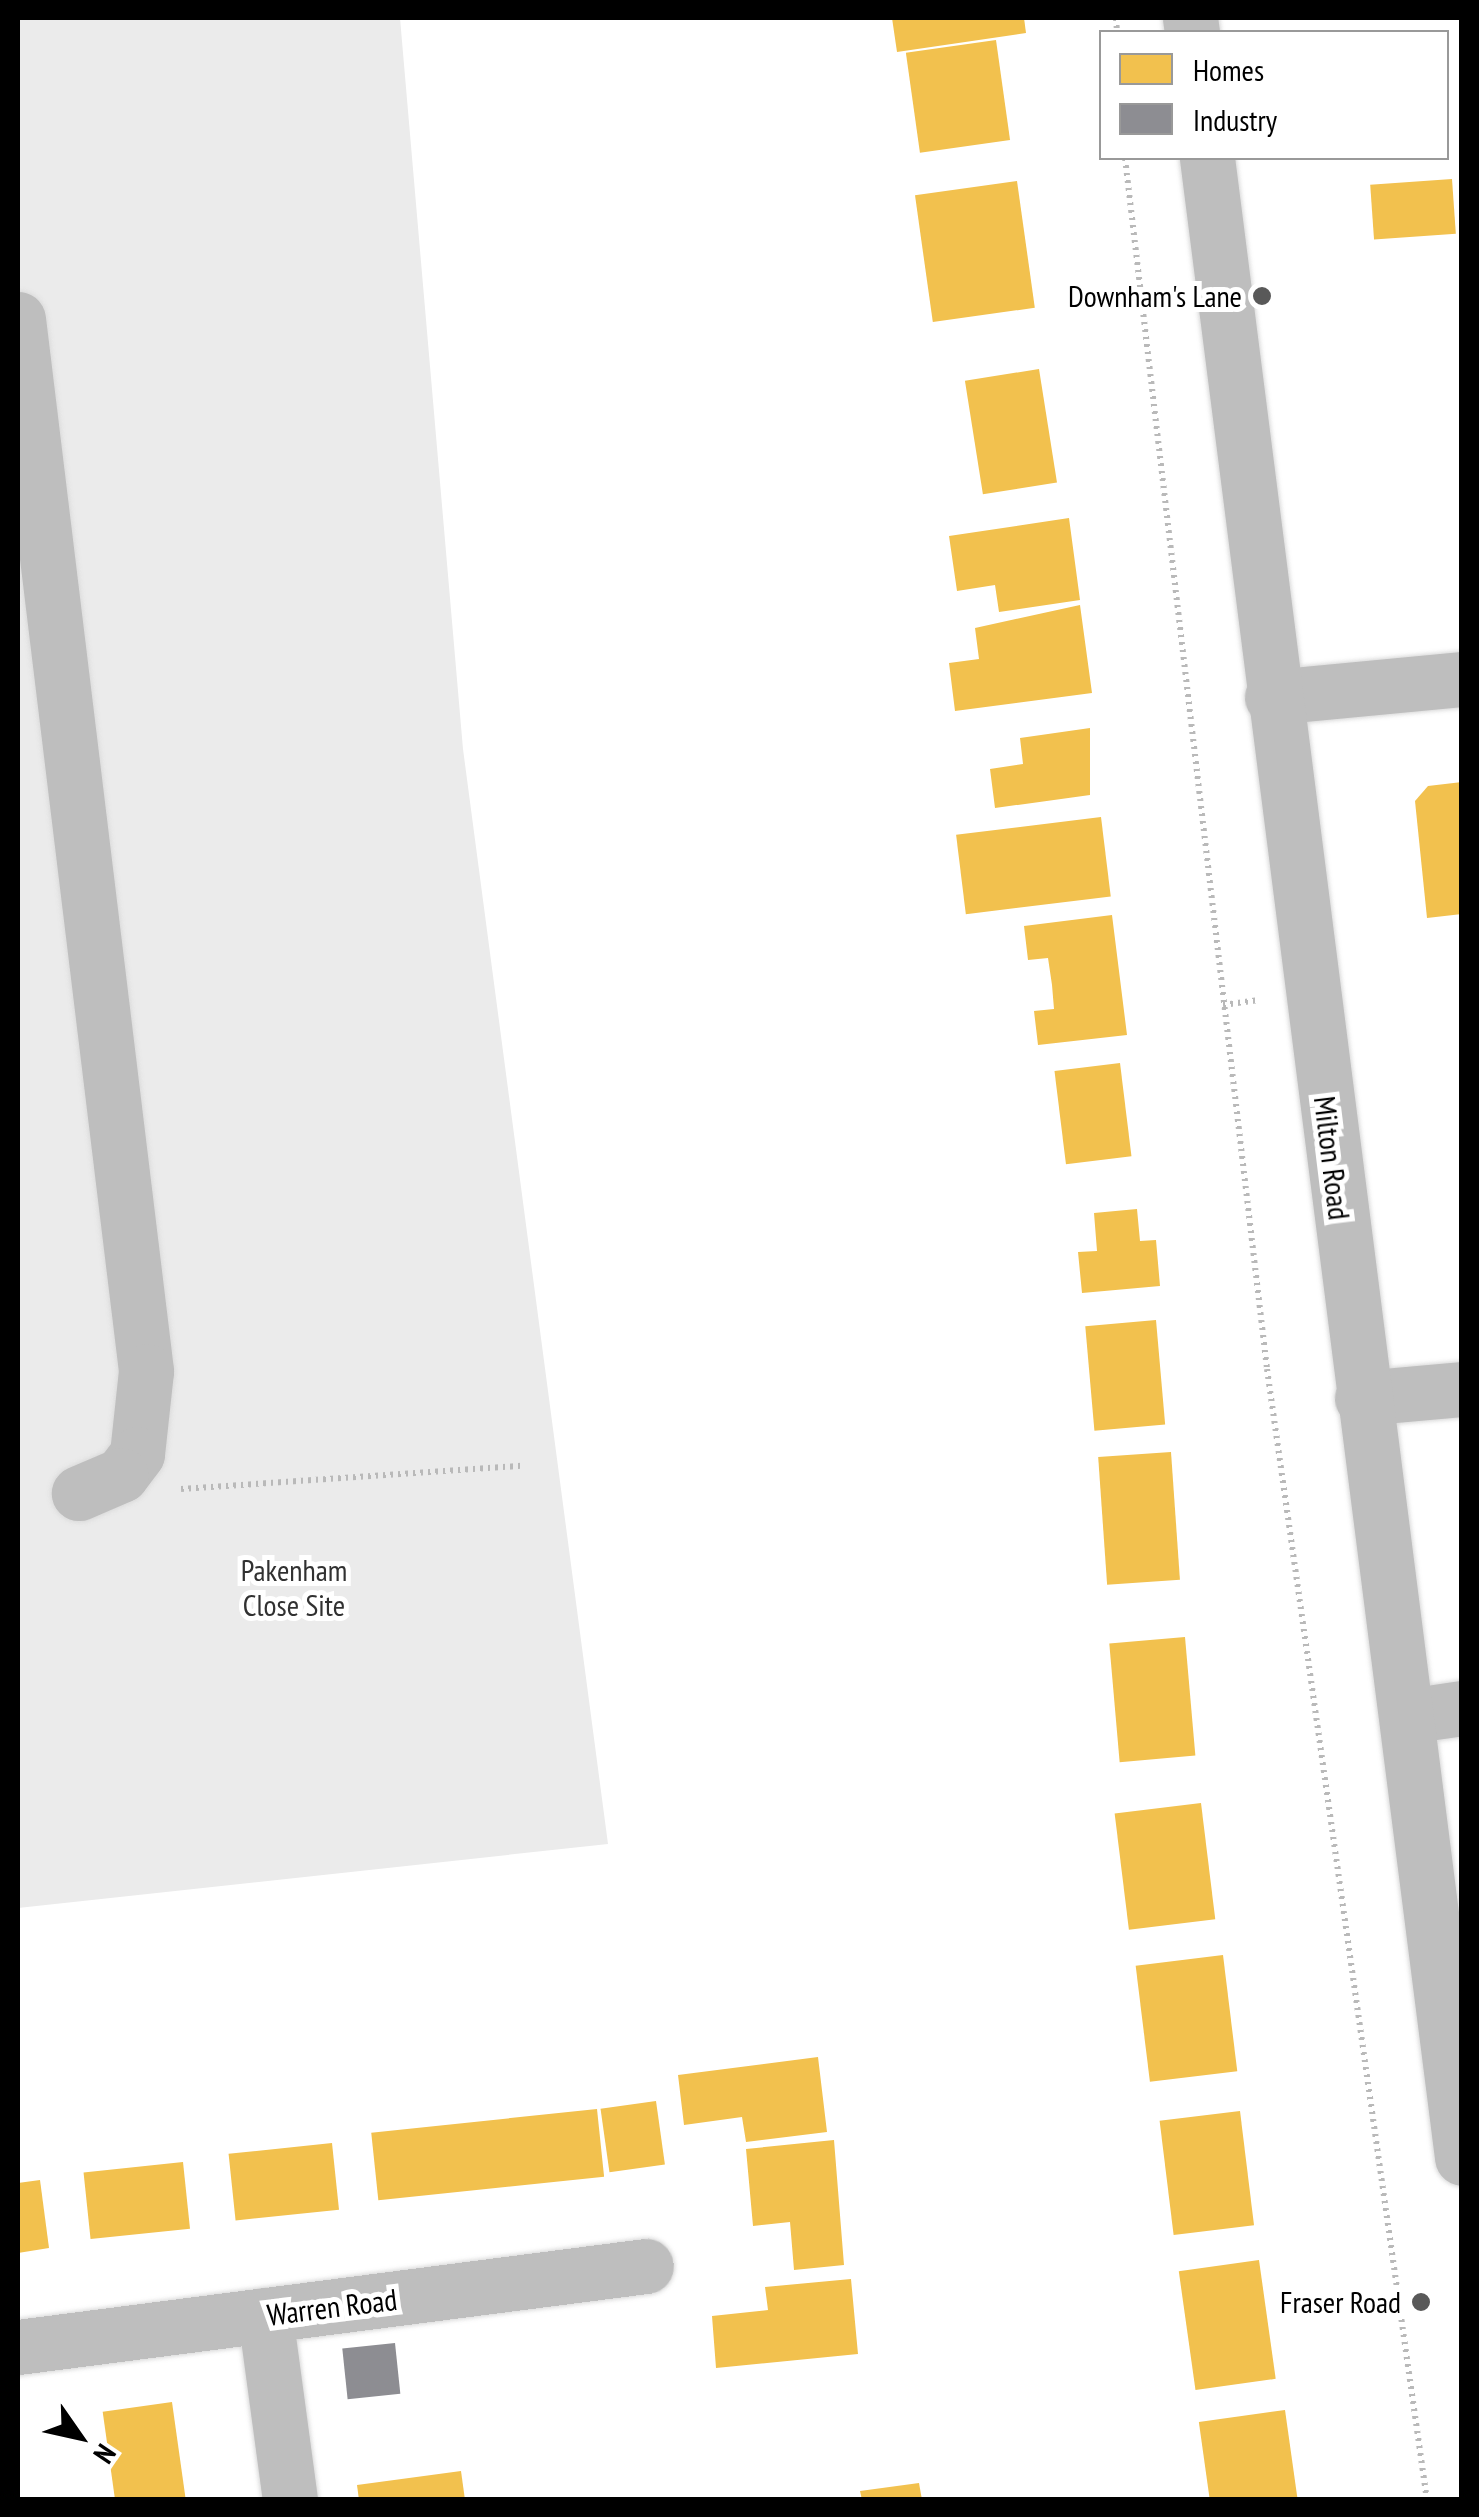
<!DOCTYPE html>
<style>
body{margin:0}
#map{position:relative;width:1479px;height:2517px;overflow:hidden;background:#fff;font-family:"PT Sans Narrow",sans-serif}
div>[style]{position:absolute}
.green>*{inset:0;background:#ebebeb}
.homes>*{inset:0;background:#f2c14e;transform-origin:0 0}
.industry>*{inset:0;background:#8d8d92;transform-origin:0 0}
.path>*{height:6px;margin-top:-3px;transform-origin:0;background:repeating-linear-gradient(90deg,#b9b9b9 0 2.5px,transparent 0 7.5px)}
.roads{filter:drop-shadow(0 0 2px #dbdbdb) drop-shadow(0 0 2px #dbdbdb)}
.minor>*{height:55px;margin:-27.5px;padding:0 27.5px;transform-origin:27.5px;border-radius:27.5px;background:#bebebe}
.major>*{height:55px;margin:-27.5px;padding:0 27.5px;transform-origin:27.5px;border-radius:27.5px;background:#bebebe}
.dots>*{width:28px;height:28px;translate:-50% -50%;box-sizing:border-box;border:5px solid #fff;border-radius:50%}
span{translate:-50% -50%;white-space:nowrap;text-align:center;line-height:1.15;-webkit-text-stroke:10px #fff;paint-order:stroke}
.poi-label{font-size:30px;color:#000}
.right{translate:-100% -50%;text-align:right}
.street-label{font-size:30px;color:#000}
.park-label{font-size:30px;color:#313131}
.frame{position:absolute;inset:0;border:20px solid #000;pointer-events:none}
.legend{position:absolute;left:1099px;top:30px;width:350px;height:130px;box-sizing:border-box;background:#fff;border:2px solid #999;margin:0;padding:12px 18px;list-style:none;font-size:30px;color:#000}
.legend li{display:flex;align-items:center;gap:20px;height:50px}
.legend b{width:50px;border:2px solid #999}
.north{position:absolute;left:30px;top:2387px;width:100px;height:100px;-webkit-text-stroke:8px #fff;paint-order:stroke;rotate:124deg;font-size:28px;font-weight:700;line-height:40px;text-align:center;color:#000}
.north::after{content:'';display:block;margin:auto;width:35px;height:45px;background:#000;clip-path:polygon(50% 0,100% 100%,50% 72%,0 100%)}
</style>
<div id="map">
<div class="green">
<i style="clip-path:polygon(18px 18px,400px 18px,463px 749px,608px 1844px,18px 1908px)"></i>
</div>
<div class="homes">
<i style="clip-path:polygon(892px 18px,1024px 18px,1026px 33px,897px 52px)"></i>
<i style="left:996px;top:40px;width:101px;height:91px;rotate:82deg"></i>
<i style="left:1452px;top:179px;width:55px;height:82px;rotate:86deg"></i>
<i style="left:1017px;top:181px;width:128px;height:103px;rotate:82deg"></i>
<i style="left:1039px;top:369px;width:115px;height:75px;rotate:81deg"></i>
<i style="clip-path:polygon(1069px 518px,1080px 600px,999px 612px,995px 585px,957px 591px,949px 536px)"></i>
<i style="clip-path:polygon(1080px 605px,1092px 693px,955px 711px,949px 663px,979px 659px,975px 628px)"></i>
<i style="clip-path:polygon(1090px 728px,1090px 795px,995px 808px,990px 769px,1023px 764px,1020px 738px)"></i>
<i style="clip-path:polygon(1462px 782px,1462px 914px,1427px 918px,1415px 801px,1428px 786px)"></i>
<i style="left:1101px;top:817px;width:80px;height:146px;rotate:83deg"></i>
<i style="clip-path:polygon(1112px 915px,1127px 1035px,1038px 1045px,1034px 1011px,1054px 1009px,1052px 985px,1048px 958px,1028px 960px,1024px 926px)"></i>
<i style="left:1120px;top:1063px;width:94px;height:66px;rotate:83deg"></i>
<i style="clip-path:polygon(1137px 1209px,1140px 1241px,1156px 1240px,1160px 1286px,1082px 1293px,1078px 1252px,1097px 1251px,1094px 1213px)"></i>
<i style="left:1156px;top:1320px;width:105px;height:71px;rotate:85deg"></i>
<i style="left:1171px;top:1452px;width:128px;height:73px;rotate:86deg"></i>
<i style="left:1185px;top:1637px;width:119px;height:76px;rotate:85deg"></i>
<i style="left:1201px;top:1803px;width:117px;height:87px;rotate:83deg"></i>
<i style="left:1223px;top:1955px;width:117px;height:88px;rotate:83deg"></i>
<i style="clip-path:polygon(818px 2057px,827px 2132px,746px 2142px,742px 2117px,684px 2125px,678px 2075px)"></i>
<i style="left:656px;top:2101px;width:64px;height:56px;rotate:82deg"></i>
<i style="left:597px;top:2109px;width:68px;height:227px;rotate:84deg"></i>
<i style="left:1240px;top:2111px;width:115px;height:81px;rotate:83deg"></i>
<i style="clip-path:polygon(834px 2140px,844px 2265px,794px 2270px,790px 2222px,753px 2226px,746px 2149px)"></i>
<i style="left:332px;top:2143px;width:67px;height:104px;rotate:84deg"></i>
<i style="left:183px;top:2162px;width:67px;height:100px;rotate:84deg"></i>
<i style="clip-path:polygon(40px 2180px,49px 2248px,18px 2253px,18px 2183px)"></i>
<i style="left:1259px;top:2260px;width:120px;height:81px;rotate:82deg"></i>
<i style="clip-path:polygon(851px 2279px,858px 2354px,716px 2368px,712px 2316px,768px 2310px,765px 2287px)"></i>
<i style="left:172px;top:2402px;width:99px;height:70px;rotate:82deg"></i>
<i style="left:1285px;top:2410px;width:91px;height:87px;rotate:82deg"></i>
<i style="clip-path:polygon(461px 2471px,465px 2500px,359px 2500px,357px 2485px)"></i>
<i style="clip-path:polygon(919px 2483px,922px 2500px,862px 2500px,860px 2491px)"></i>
</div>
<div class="industry">
<i style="left:395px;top:2343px;width:51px;height:53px;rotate:84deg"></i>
</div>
<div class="path">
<i style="left:1116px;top:18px;width:14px;rotate:86deg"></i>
<i style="left:1125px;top:158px;width:1219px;rotate:83.31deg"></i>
<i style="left:1267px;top:1369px;width:1142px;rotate:81.95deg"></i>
<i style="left:1223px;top:1005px;width:36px;rotate:-8deg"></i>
<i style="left:181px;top:1489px;width:341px;rotate:-3.9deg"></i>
</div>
<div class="roads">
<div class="minor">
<i style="left:18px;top:319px;width:1060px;rotate:83.06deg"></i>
<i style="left:146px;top:1371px;width:83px;rotate:96.2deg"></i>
<i style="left:137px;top:1454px;width:26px;rotate:127deg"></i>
<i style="left:121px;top:1475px;width:46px;rotate:156.8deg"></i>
<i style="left:1272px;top:697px;width:191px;rotate:-5.4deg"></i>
<i style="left:1362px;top:1398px;width:100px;rotate:-5.1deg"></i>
<i style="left:1407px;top:1716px;width:56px;rotate:-8.3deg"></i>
<i style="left:265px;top:2315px;width:187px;rotate:82.3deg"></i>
<i style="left:18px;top:2347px;width:633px;rotate:-7.35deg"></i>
</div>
<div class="major">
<i style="left:1190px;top:18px;width:14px;rotate:82deg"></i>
<i style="left:1207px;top:158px;width:2016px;rotate:82.73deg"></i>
</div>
</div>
<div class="dots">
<i style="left:1262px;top:296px;background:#595959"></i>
<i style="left:1421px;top:2302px;background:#595959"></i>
</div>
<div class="poi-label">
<span class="right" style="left:1242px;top:296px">Downham's Lane</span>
<span class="right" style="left:1401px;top:2302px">Fraser Road</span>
</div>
<div class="street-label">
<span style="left:1332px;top:1158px;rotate:83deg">Milton Road</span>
<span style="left:332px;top:2307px;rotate:-7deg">Warren Road</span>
</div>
<div class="park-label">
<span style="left:294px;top:1587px">Pakenham<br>Close Site</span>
</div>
<div class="frame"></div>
<ul class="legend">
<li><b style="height:28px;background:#f2c14e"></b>Homes</li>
<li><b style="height:28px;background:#8d8d92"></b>Industry</li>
</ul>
<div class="north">N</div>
</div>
